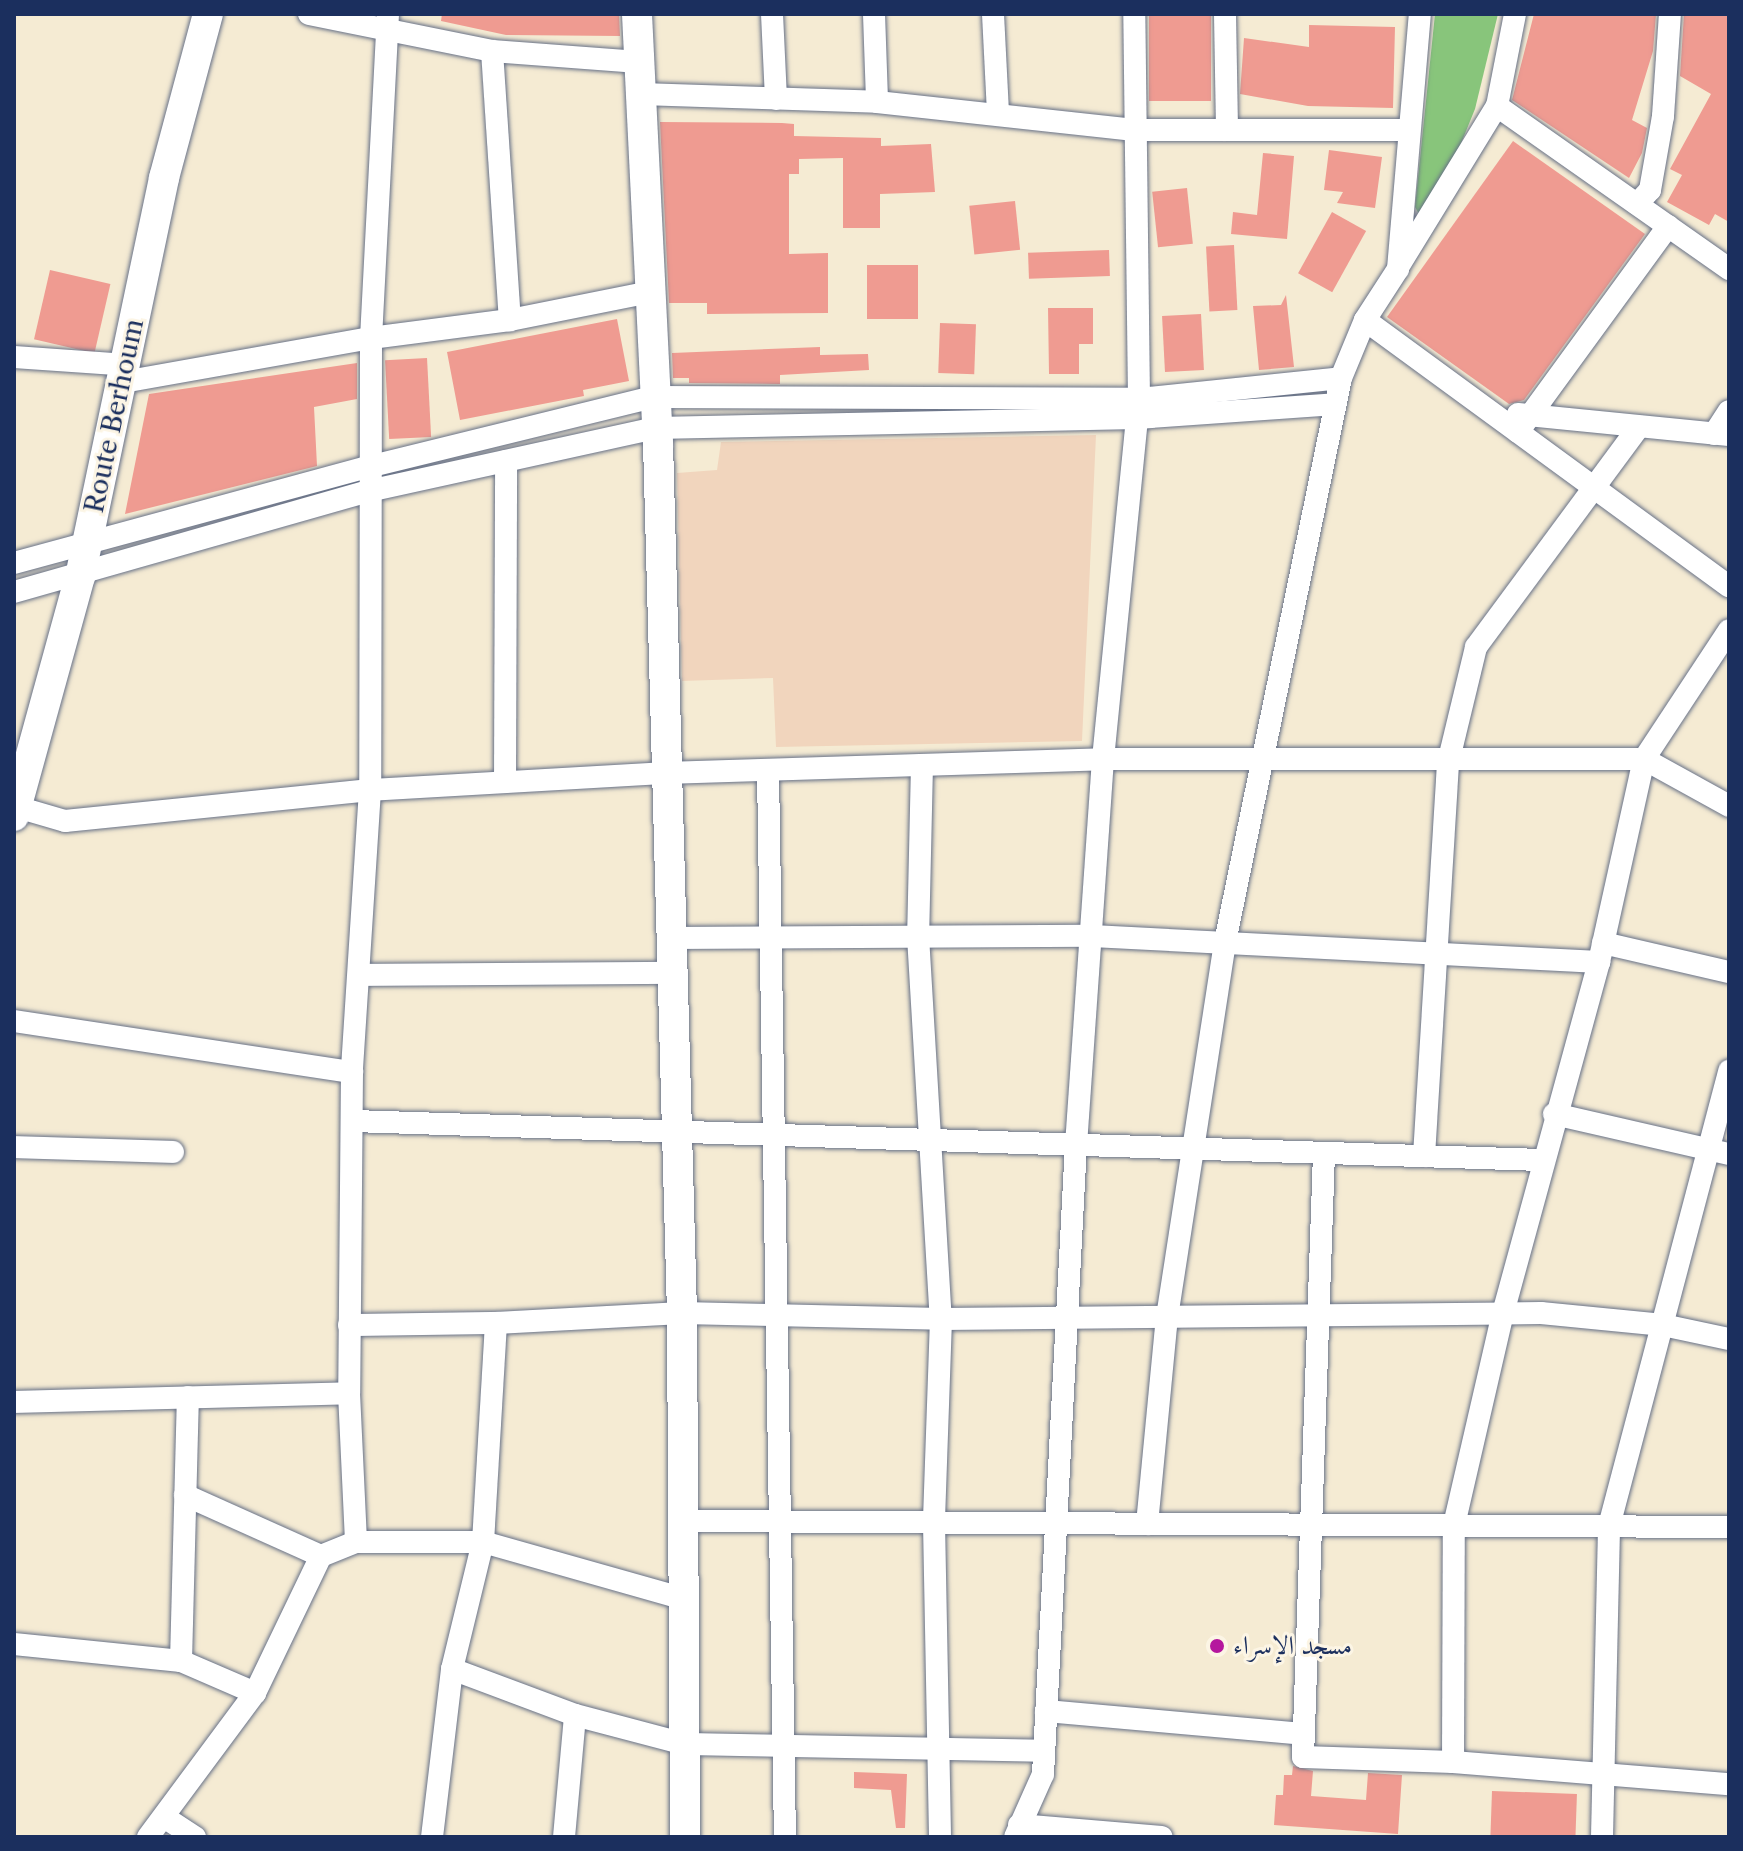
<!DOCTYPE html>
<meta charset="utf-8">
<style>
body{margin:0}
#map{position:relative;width:1743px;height:1851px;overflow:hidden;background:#f5ebd3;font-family:"Libre Caslon Text",Amiri,serif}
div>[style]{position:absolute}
.built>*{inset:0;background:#f1d5bd}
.green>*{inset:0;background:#88c57b}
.building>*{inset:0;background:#ef9b91;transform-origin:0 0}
.roads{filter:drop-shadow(0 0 2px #677187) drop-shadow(0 0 2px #677187)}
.street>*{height:22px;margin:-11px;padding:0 11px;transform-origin:11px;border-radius:11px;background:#fff}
.secondary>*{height:30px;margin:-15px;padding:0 15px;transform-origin:15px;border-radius:15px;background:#fff}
.dots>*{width:22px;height:22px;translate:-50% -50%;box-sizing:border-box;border:4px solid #fcf5e5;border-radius:50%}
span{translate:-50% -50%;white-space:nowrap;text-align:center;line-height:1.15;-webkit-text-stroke:6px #fcf5e5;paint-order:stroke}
.street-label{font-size:26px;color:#1b2f5e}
.poi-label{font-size:26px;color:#1b2f5e}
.left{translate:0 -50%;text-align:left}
.frame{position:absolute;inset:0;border:16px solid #1b2f5e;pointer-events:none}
</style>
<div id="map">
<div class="built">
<i style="clip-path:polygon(1096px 435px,1082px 741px,776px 747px,773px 678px,682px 681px,677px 473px,717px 470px,721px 442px)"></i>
</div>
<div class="green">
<i style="clip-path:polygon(1435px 14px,1498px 14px,1475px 109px,1453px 163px,1419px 214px,1415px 207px)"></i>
</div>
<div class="building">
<i style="clip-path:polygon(442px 14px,619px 14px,620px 36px,506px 35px,441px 21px)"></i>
<i style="left:1149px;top:14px;width:62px;height:87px"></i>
<i style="clip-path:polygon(1534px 14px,1656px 14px,1653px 51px,1632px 120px,1647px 128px,1642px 153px,1629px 178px,1512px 100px)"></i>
<i style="clip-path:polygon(1684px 14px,1729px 14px,1729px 222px,1715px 214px,1709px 225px,1667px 202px,1682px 175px,1670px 169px,1711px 94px,1680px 76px)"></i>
<i style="clip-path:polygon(1309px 25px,1395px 27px,1393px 108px,1308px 106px,1240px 94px,1244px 38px,1309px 47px)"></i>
<i style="clip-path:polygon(660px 122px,782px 123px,794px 124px,794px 136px,881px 138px,881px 146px,931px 144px,935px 192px,880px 194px,880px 228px,843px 228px,843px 158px,799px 159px,799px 174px,789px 174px,789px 254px,828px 253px,828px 313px,707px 314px,707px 303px,669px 303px)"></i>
<i style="clip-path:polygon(1513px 141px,1645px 234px,1524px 400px,1509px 404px,1387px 317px)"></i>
<i style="clip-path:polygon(1329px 150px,1382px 157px,1375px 208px,1337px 203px,1343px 192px,1324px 190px)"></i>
<i style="clip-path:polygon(1263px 153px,1294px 156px,1287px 239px,1231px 234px,1233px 212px,1257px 215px)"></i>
<i style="left:1187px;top:188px;width:56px;height:35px;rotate:84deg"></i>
<i style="left:1015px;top:201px;width:49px;height:46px;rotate:84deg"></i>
<i style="left:1332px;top:212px;width:39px;height:70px;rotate:29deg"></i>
<i style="left:1234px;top:245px;width:65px;height:28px;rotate:87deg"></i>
<i style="left:1109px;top:250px;width:26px;height:81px;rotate:88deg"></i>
<i style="left:867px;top:265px;width:51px;height:54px"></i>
<i style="left:50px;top:270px;width:62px;height:71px;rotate:13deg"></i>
<i style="clip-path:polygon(1286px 295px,1294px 367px,1259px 370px,1253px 306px,1281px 305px)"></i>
<i style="clip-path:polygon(1048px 308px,1093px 308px,1093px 344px,1079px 344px,1079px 374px,1049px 374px)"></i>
<i style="left:1201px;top:314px;width:56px;height:39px;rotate:87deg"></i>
<i style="clip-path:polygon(617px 319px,629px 381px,583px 390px,584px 396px,460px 420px,447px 352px)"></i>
<i style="left:940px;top:323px;width:36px;height:50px;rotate:2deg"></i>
<i style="clip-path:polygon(820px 347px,820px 355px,868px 354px,869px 370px,780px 375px,780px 384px,689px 383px,689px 378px,673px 378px,672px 353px)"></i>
<i style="left:427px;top:358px;width:79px;height:42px;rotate:87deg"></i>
<i style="clip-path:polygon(357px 363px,357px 399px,314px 407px,317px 466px,125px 514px,149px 394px)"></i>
<i style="clip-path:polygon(1293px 1766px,1313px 1771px,1311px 1796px,1366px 1800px,1368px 1773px,1402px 1775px,1398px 1834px,1274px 1825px,1276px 1795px,1283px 1795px,1284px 1775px,1292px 1775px)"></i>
<i style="clip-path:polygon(854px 1772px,907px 1774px,905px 1828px,896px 1828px,891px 1790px,854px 1788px)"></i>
<i style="left:1492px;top:1791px;width:85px;height:46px;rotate:2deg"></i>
</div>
<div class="roads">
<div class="street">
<i style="left:309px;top:14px;width:187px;rotate:11.4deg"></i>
<i style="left:492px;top:51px;width:147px;rotate:4.3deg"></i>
<i style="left:388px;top:14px;width:324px;rotate:93deg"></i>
<i style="left:371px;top:338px;width:452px;rotate:90.1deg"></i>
<i style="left:370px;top:790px;width:283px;rotate:93.7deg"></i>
<i style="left:352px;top:1072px;width:321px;rotate:90.5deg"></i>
<i style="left:349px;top:1393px;width:149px;rotate:87.3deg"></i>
<i style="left:356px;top:1542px;width:127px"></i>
<i style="left:483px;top:1542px;width:209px;rotate:15.8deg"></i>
<i style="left:772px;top:14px;width:85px;rotate:87.3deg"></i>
<i style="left:874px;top:14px;width:88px;rotate:88deg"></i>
<i style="left:993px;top:14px;width:99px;rotate:87.1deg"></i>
<i style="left:1225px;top:14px;width:116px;rotate:89deg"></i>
<i style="left:492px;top:51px;width:270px;rotate:86.2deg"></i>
<i style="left:641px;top:94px;width:236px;rotate:1.9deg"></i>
<i style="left:877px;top:102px;width:259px;rotate:6.2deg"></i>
<i style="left:1134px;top:130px;width:274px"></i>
<i style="left:1497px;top:106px;width:284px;rotate:35.1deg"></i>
<i style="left:1637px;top:204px;width:19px;rotate:-47deg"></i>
<i style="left:1650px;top:190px;width:75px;rotate:-80deg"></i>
<i style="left:1663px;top:116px;width:102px;rotate:-86.1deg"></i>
<i style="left:1400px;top:264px;width:185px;rotate:-58.5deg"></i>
<i style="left:1497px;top:106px;width:94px;rotate:-78.9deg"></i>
<i style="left:1365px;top:320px;width:451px;rotate:36.2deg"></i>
<i style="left:14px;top:357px;width:113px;rotate:4deg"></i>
<i style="left:123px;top:382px;width:252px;rotate:-10.1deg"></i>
<i style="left:371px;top:338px;width:140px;rotate:-7.4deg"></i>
<i style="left:510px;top:320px;width:143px;rotate:-11.3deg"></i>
<i style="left:1518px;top:414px;width:212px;rotate:5.7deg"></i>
<i style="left:1518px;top:432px;width:255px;rotate:-53.9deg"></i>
<i style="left:1714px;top:434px;width:27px;rotate:-57deg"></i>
<i style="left:14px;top:563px;width:367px;rotate:-15.2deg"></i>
<i style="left:368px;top:467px;width:293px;rotate:-13.8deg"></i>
<i style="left:653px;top:397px;width:486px;rotate:0.2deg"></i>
<i style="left:1139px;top:399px;width:203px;rotate:-5.9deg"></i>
<i style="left:14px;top:592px;width:369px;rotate:-15.9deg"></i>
<i style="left:369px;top:491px;width:294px;rotate:-12.4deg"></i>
<i style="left:656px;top:428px;width:481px;rotate:-1.2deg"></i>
<i style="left:1137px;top:418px;width:199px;rotate:-4deg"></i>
<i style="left:922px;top:765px;width:171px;rotate:91.3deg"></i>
<i style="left:918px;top:936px;width:384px;rotate:86.6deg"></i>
<i style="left:941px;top:1319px;width:204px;rotate:92deg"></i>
<i style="left:934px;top:1523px;width:314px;rotate:88.9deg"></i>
<i style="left:768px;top:770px;width:1067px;rotate:89.09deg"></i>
<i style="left:505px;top:782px;width:321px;rotate:-89.8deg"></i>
<i style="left:17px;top:807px;width:50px;rotate:16.3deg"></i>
<i style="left:65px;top:821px;width:307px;rotate:-5.8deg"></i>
<i style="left:370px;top:790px;width:295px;rotate:-3.3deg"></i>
<i style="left:665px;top:773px;width:438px;rotate:-1.8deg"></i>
<i style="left:1103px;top:759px;width:541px"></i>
<i style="left:1644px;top:759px;width:97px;rotate:28.9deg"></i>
<i style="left:670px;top:938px;width:422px;rotate:-0.3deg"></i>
<i style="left:1092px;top:936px;width:508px;rotate:2.94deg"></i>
<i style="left:1603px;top:943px;width:129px;rotate:13deg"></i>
<i style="left:360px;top:975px;width:310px;rotate:-0.4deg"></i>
<i style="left:14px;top:1021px;width:342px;rotate:8.6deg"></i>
<i style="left:1554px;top:1114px;width:180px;rotate:12.9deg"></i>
<i style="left:353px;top:1121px;width:1189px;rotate:1.88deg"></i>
<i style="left:14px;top:1147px;width:159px;rotate:1.8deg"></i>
<i style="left:1324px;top:1153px;width:604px;rotate:91.99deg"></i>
<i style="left:1303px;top:1757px;width:150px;rotate:1.9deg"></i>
<i style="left:1453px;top:1762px;width:277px;rotate:4.6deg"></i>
<i style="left:1424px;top:1156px;width:394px;rotate:-86.5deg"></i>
<i style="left:1448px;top:763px;width:119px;rotate:-76.4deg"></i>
<i style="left:1476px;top:647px;width:274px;rotate:-53.5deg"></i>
<i style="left:349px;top:1325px;width:147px;rotate:-0.8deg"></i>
<i style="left:14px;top:1402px;width:335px;rotate:-1.5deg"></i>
<i style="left:185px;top:1495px;width:149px;rotate:24.2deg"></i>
<i style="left:680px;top:1521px;width:1049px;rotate:0.33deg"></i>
<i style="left:1147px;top:1524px;width:208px;rotate:-84.5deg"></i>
<i style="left:1167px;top:1317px;width:379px;rotate:-81.2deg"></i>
<i style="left:1225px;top:942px;width:576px;rotate:-78.38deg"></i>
<i style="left:1341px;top:378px;width:63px;rotate:-67.5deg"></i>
<i style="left:1365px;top:320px;width:61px;rotate:-57.1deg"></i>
<i style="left:1398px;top:269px;width:256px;rotate:-85.1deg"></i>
<i style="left:14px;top:1644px;width:168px;rotate:5.8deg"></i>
<i style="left:181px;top:1661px;width:81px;rotate:23.4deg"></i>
<i style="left:181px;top:1661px;width:264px;rotate:-88.5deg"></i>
<i style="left:452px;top:1669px;width:131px;rotate:20.5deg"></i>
<i style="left:575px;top:1715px;width:114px;rotate:14.8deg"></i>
<i style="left:685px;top:1744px;width:359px;rotate:1.1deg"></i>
<i style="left:1046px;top:1711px;width:258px;rotate:5.1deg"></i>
<i style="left:1453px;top:1762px;width:237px;rotate:-89.8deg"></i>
<i style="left:1454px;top:1525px;width:218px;rotate:-77deg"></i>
<i style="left:1503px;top:1313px;width:364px;rotate:-74.7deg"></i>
<i style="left:1599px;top:962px;width:208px;rotate:-77.5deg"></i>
<i style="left:1644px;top:759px;width:154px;rotate:-56.6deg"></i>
<i style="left:164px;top:1817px;width:37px;rotate:33deg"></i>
<i style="left:1019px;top:1825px;width:143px;rotate:4.8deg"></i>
<i style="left:148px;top:1837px;width:179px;rotate:-53.4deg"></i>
<i style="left:255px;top:1693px;width:152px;rotate:-64.3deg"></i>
<i style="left:321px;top:1556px;width:38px;rotate:-22deg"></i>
<i style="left:432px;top:1837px;width:169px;rotate:-83.2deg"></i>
<i style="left:452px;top:1669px;width:131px;rotate:-76.3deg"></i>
<i style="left:483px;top:1542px;width:219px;rotate:-86.6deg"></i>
<i style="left:496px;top:1323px;width:186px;rotate:-3.1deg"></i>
<i style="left:682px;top:1313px;width:259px;rotate:1.3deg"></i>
<i style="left:941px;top:1319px;width:600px;rotate:-0.57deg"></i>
<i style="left:1541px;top:1313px;width:123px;rotate:5.6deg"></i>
<i style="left:1663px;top:1325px;width:67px;rotate:12deg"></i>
<i style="left:564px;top:1837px;width:122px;rotate:-84.8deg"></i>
<i style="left:1015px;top:1837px;width:69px;rotate:-66deg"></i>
<i style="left:1043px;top:1774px;width:630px;rotate:-87deg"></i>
<i style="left:1076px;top:1145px;width:387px;rotate:-86deg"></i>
<i style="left:1103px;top:759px;width:362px;rotate:-84.3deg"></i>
<i style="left:1139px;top:399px;width:385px;rotate:-90.7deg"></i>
<i style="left:1602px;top:1837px;width:311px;rotate:-88.7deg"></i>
<i style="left:1609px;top:1526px;width:471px;rotate:-75.2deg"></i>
</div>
<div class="secondary">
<i style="left:637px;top:14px;width:430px;rotate:87.2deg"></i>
<i style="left:658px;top:443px;width:870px;rotate:88.42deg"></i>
<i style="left:682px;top:1313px;width:524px;rotate:89.67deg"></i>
<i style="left:14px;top:816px;width:248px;rotate:-74.6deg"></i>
<i style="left:80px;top:577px;width:408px;rotate:-78.1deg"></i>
<i style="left:164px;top:178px;width:170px;rotate:-75deg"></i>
</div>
</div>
<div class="dots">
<i style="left:1217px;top:1646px;background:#b5179e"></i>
</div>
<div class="street-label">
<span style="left:115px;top:416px;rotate:-78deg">Route Berhoum</span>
</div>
<div class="poi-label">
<span class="left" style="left:1233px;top:1646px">مسجد الإسراء</span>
</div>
<div class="frame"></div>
</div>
